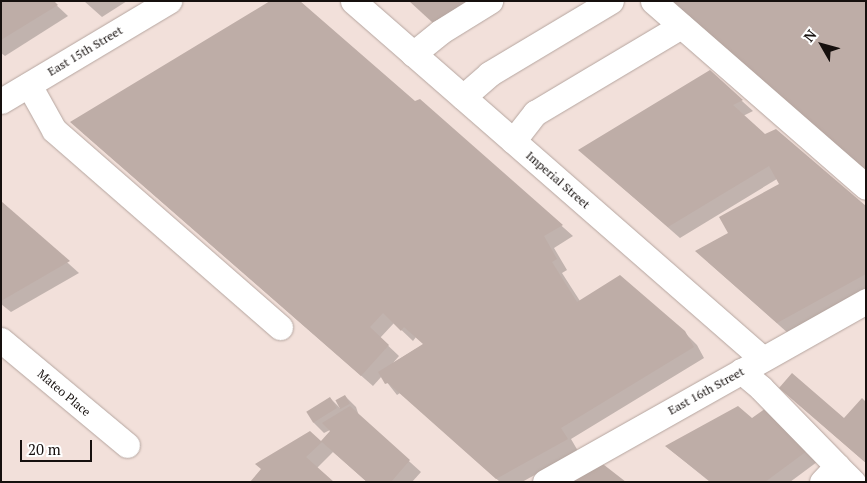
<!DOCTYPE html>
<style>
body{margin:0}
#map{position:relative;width:867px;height:483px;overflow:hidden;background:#f2e0da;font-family:"PT Serif",serif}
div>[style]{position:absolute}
.shadow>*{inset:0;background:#0003}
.building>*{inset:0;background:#beada7;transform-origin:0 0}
.roads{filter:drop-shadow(0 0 1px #b5a59f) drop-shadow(0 0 1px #b5a59f)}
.minor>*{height:25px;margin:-12.5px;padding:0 12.5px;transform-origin:12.5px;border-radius:12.5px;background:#fff}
span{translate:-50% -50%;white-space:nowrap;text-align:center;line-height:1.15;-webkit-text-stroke:4px #fff;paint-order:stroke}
.street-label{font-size:12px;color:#16100e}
.frame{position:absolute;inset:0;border:2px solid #16100e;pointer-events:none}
.north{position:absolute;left:797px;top:20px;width:50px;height:50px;-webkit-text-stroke:4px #fff;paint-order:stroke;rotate:308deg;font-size:14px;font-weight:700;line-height:20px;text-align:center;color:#16100e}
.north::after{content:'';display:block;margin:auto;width:18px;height:22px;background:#16100e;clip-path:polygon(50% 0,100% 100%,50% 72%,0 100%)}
.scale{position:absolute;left:20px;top:440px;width:72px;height:22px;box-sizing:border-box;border:2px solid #16100e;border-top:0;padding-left:6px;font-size:15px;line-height:18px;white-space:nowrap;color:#16100e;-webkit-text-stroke:4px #fff;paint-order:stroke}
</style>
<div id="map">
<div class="shadow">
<i style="clip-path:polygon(1px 1px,52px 1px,68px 16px,5px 56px,1px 53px)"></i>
<i style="clip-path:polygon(84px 1px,127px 1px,102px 17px)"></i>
<i style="clip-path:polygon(710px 72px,753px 111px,743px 116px,765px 136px,866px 208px,866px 291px,789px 334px,708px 262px,730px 234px,780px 184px,777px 179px,680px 238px,591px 160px)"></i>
<i style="clip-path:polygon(evenodd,420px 100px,573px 236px,554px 248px,567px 270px,562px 273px,580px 301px,684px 332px,697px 345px,704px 358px,571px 439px,578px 451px,522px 482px,500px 482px,400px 393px,397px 395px,382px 376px,373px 386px,83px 133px,415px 103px,420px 100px,394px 323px,413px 341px,416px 337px,424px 344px,393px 363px,399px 356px,380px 338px,394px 323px)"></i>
<i style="clip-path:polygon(1px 203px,79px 273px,11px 312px,1px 304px)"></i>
<i style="clip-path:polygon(780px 388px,844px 420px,866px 403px,866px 463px)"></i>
<i style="clip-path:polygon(345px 396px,356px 407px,359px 416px,421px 472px,412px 482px,367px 482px,333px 452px,317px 468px,262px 469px,321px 442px,331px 431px,330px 430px,324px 433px,313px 422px,330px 398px,340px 408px)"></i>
<i style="clip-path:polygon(752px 420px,821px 459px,790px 482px,710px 482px,667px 447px)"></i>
</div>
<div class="building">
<i style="clip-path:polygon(1px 1px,54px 1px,58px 5px,1px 40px)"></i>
<i style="clip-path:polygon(270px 1px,300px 1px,415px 101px,420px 99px,563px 225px,544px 236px,557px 259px,552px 262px,577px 302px,620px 275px,685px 331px,694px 347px,561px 428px,568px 439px,496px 479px,388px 383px,385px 384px,378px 372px,423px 344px,404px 327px,401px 331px,383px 313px,370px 327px,389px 345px,361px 376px,70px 122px)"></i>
<i style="clip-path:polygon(409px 1px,469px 1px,433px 23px)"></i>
<i style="clip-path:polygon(663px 1px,866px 1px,866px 178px)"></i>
<i style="clip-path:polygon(710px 70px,743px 100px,733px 105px,765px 134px,776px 129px,866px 206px,866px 274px,777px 323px,695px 251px,728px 233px,719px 217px,779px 184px,769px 166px,668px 227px,578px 150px)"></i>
<i style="clip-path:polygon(1px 201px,70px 261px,1px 301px)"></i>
<i style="clip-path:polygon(792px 373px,844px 418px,862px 398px,866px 402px,866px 463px,779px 388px)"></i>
<i style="left:345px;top:395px;width:10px;height:11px;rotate:61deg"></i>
<i style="left:330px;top:397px;width:13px;height:28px;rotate:58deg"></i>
<i style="clip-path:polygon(350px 406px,410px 460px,391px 482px,367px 482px,322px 442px,306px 457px,334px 482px,250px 482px,261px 469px,255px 464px,310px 431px,321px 441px,330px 431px,322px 423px)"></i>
<i style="clip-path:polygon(738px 406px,752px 418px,766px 408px,811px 448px,765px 482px,711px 482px,665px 446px)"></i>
<i style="clip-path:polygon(599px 461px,626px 482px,563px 482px)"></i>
</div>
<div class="roads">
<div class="minor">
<i style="left:353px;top:1px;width:544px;rotate:41.13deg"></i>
<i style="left:653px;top:1px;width:283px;rotate:41.1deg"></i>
<i style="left:413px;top:54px;width:35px;rotate:-39deg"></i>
<i style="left:440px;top:32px;width:59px;rotate:-31.8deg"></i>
<i style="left:29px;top:85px;width:51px;rotate:60.9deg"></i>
<i style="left:54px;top:130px;width:300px;rotate:41.1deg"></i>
<i style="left:463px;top:97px;width:35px;rotate:-41deg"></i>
<i style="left:489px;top:74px;width:142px;rotate:-30.9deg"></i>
<i style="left:1px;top:101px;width:196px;rotate:-30.8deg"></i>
<i style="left:513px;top:141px;width:36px;rotate:-52deg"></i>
<i style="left:535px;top:113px;width:170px;rotate:-30.8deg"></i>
<i style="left:1px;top:340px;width:164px;rotate:39.8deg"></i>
<i style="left:741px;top:371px;width:26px;rotate:40deg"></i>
<i style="left:761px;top:388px;width:109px;rotate:45.7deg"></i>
<i style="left:837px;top:466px;width:22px;rotate:133deg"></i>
<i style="left:837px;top:466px;width:23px;rotate:45deg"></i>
<i style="left:545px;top:482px;width:369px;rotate:-29.4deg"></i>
</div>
</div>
<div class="street-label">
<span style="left:85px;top:51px;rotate:-31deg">East 15th Street</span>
<span style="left:558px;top:180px;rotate:41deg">Imperial Street</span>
<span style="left:706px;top:391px;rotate:-29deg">East 16th Street</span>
<span style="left:64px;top:393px;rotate:40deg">Mateo Place</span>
</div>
<div class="frame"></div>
<div class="north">N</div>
<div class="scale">20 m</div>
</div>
